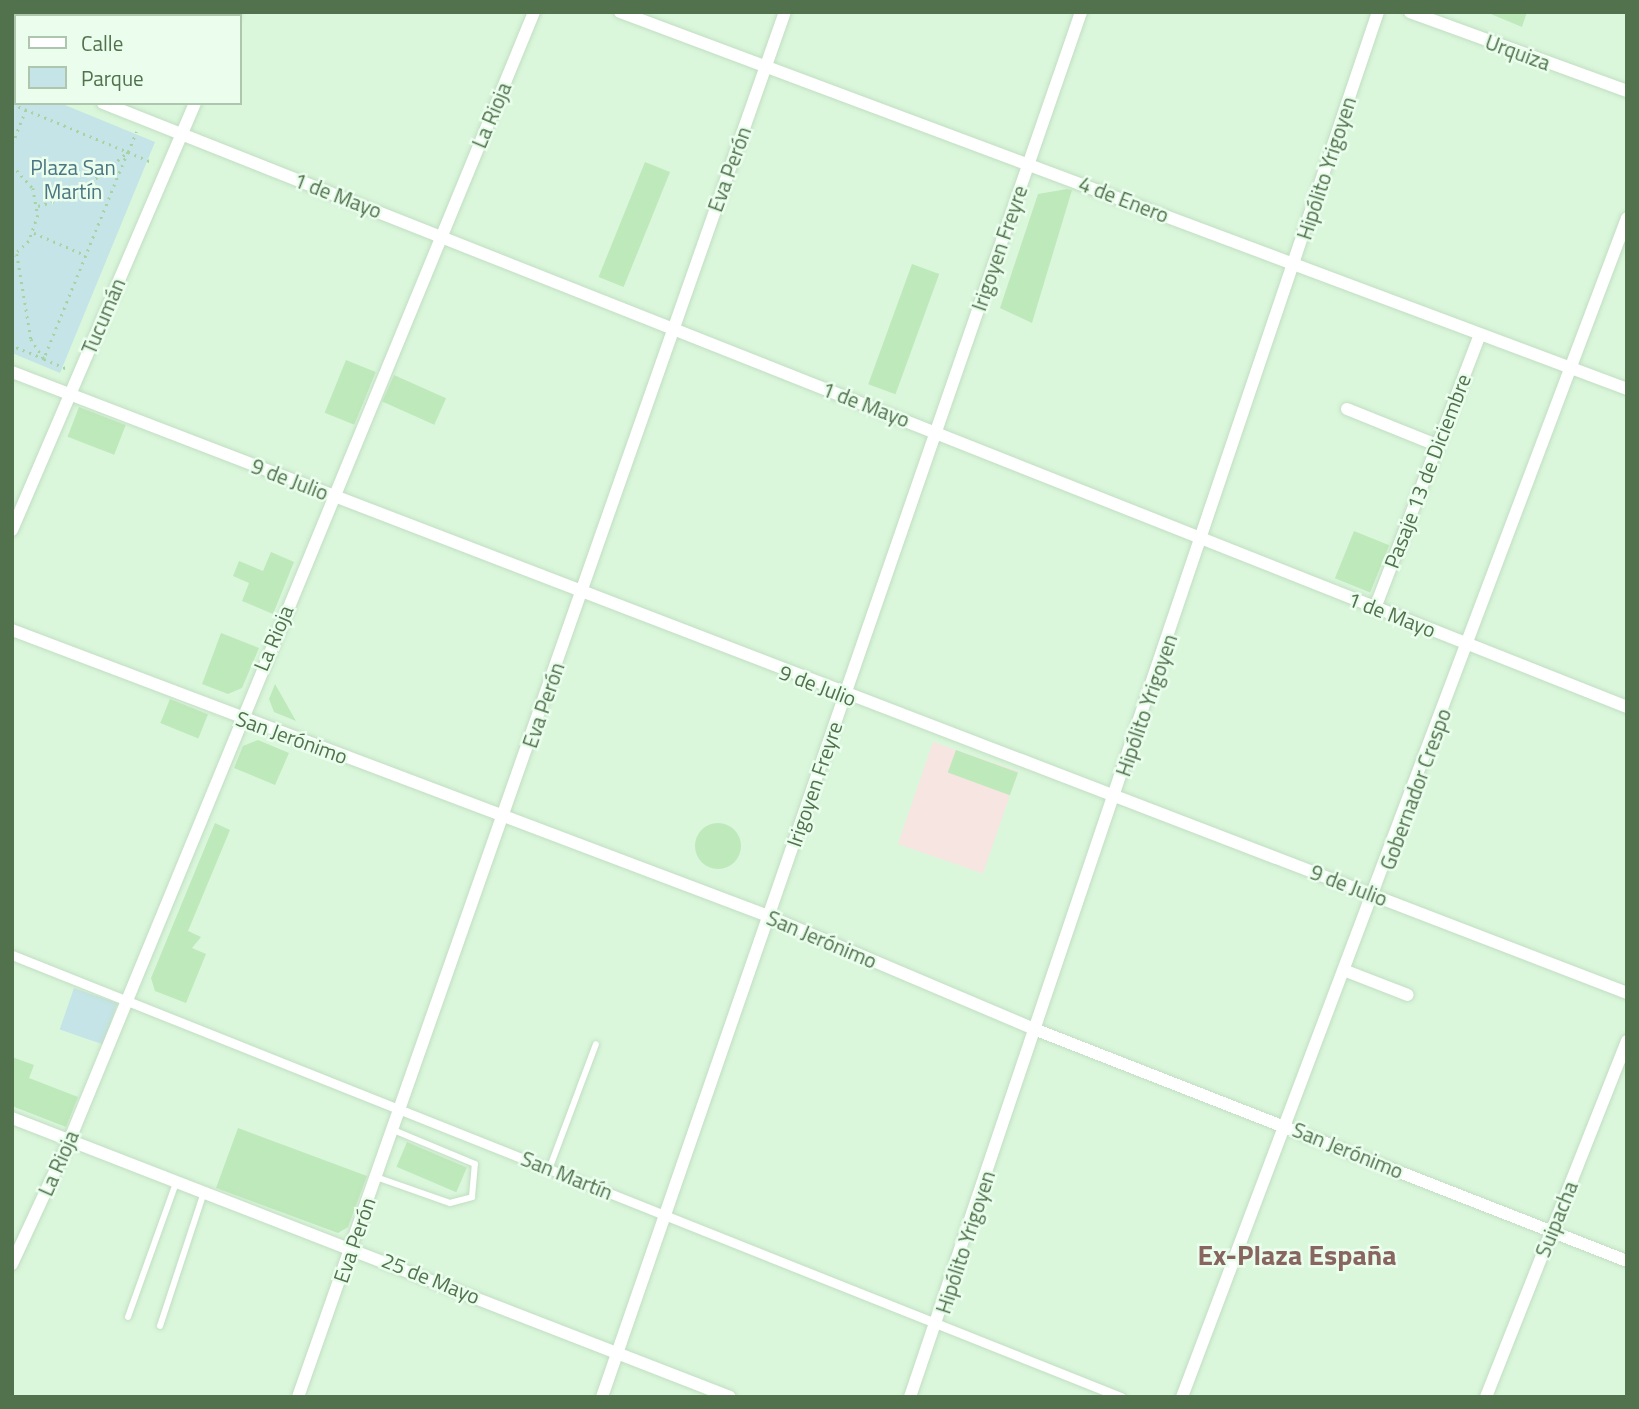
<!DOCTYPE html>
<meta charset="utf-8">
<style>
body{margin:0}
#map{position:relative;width:1639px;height:1409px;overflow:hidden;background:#e6fbe8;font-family:"Titillium Web",sans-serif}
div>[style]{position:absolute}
.residential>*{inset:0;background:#daf7dc}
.education>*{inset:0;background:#f7e5e2;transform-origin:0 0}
.green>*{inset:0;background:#c5e4e7;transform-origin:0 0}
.building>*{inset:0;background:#bee9ba;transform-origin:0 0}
.round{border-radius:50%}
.path>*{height:2.5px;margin-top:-1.25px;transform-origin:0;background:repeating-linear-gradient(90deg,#a7d3a2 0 2px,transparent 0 7px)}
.roads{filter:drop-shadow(0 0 2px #c2dec2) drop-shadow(0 0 2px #c2dec2)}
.service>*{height:6px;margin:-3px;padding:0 3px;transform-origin:3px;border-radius:3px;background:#fff}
.pedestrian>*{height:9px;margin:-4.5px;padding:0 4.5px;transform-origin:4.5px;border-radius:4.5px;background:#fff}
.minor>*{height:12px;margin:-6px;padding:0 6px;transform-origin:6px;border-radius:6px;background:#fff}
span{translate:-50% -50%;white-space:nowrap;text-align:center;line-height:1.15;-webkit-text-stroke:5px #ebfeee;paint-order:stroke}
.street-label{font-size:21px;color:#51724c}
.park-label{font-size:21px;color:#4b7682}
.district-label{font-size:28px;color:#88665f;font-weight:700}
.frame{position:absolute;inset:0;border:14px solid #51724c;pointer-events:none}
.legend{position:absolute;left:14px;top:14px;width:228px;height:91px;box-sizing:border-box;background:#ebfeee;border:2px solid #adc6ad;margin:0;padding:9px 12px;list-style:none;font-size:21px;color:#51724c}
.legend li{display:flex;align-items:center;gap:14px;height:35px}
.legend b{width:35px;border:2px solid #adc6ad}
</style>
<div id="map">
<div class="residential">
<i style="clip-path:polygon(evenodd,12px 12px,1627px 12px,1627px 1397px,12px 1397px,12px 12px,16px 16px,240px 16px,240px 103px,16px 103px,16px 16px)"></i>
</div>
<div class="education">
<i style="left:933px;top:742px;width:90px;height:108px;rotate:19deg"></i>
</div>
<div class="green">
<i style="clip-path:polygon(12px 83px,16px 103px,60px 103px,155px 142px,60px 373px,12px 353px)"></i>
<i style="left:74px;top:988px;width:46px;height:44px;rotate:19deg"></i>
</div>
<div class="building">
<i style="clip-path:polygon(1486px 12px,1527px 12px,1522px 27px)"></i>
<i style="left:645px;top:162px;width:27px;height:124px;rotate:22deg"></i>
<i style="clip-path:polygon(1067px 189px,1072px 190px,1032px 323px,1000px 308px,1038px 194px)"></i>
<i style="left:912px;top:264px;width:29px;height:128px;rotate:20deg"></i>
<i style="left:346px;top:360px;width:32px;height:57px;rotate:22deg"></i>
<i style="left:394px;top:375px;width:57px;height:29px;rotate:24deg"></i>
<i style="left:79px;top:407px;width:50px;height:32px;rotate:21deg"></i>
<i style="left:1354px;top:531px;width:38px;height:51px;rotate:22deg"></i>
<i style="clip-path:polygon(271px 552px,294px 562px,273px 614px,242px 601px,249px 583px,233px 576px,239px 561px,263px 571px)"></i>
<i style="clip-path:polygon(221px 633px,259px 648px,242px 688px,228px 694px,202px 684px)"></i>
<i style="clip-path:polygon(275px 684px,296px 721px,274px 712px,269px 699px)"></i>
<i style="left:170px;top:699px;width:41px;height:26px;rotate:22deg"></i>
<i style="clip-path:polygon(258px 740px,289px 753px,275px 785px,234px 768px,243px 746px)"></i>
<i style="left:956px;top:750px;width:66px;height:24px;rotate:20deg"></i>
<i style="clip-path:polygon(215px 823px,230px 830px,188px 931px,201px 937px,192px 948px,206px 954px,186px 1003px,155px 991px,151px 978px)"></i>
<i class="round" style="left:695px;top:823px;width:46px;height:46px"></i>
<i style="clip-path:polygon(12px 1057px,34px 1065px,29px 1078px,78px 1097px,66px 1127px,12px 1106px)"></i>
<i style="clip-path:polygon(238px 1128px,367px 1176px,348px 1227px,338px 1233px,216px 1188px)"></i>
<i style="left:407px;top:1142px;width:65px;height:27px;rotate:23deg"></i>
</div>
<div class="path">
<i style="left:12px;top:104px;width:126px;rotate:22.5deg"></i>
<i style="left:128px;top:152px;width:223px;rotate:112.1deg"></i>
<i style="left:44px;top:359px;width:35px;rotate:-158deg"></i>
<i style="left:12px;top:144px;width:37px;rotate:-68deg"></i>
<i style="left:128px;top:152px;width:28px;rotate:23deg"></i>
<i style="left:12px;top:165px;width:31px;rotate:48deg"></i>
<i style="left:33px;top:188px;width:27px;rotate:80deg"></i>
<i style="left:38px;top:215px;width:28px;rotate:109deg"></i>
<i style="left:29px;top:241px;width:23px;rotate:137deg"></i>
<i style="left:38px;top:206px;width:37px;rotate:-16deg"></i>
<i style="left:74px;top:196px;width:70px;rotate:-39.2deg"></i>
<i style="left:128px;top:152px;width:22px;rotate:-68deg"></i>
<i style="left:34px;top:233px;width:56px;rotate:23.3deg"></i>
<i style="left:17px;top:254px;width:86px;rotate:80.6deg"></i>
<i style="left:31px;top:339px;width:24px;rotate:57deg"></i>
<i style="left:44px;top:359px;width:26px;rotate:23deg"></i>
</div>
<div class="roads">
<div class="service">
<i style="left:550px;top:1167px;width:131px;rotate:-69.5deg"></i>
<i style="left:376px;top:1177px;width:78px;rotate:19.4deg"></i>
<i style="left:450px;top:1203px;width:23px;rotate:-15deg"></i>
<i style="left:472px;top:1197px;width:33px;rotate:-85deg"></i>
<i style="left:475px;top:1164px;width:91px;rotate:-157.4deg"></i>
<i style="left:128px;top:1317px;width:145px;rotate:-70.3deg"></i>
<i style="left:160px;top:1326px;width:141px;rotate:-71.8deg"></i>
</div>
<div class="pedestrian">
<i style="left:12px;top:955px;width:1194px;rotate:21.73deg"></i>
</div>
<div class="minor">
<i style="left:620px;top:12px;width:1075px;rotate:20.52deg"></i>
<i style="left:1410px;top:12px;width:231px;rotate:20deg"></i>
<i style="left:233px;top:16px;width:4px;rotate:-63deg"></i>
<i style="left:12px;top:66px;width:4px;rotate:27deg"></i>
<i style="left:103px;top:103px;width:1639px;rotate:21.62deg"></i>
<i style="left:12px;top:372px;width:1730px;rotate:21.03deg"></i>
<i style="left:1347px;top:409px;width:94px;rotate:21.9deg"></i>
<i style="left:12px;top:530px;width:465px;rotate:-66.8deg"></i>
<i style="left:1375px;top:608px;width:293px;rotate:-69deg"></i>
<i style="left:12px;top:630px;width:808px;rotate:20.72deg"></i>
<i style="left:768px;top:916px;width:289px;rotate:23deg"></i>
<i style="left:1034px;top:1029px;width:637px;rotate:21.37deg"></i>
<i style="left:1346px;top:971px;width:66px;rotate:21.2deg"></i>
<i style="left:12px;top:1118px;width:770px;rotate:21.24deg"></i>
<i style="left:12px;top:1264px;width:138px;rotate:-65.1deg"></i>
<i style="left:70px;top:1139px;width:1219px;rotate:-67.62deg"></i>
<i style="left:298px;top:1397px;width:1468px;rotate:-70.63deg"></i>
<i style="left:602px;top:1397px;width:1465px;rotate:-70.92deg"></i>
<i style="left:910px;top:1397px;width:1462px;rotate:-71.33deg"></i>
<i style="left:1182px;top:1397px;width:1260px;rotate:-69.32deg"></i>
<i style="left:1486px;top:1397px;width:383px;rotate:-68.4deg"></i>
</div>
</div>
<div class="street-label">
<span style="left:1518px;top:52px;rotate:20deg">Urquiza</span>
<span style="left:491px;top:115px;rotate:-67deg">La Rioja</span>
<span style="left:1326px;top:168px;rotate:-72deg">Hipólito Yrigoyen</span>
<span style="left:729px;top:169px;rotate:-70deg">Eva Perón</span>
<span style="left:338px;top:195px;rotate:21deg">1 de Mayo</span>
<span style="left:1124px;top:199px;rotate:21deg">4 de Enero</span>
<span style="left:999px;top:248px;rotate:-71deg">Irigoyen Freyre</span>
<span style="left:103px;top:316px;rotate:-67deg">Tucumán</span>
<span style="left:866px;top:404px;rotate:21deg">1 de Mayo</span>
<span style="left:1427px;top:471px;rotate:-69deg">Pasaje 13 de Diciembre</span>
<span style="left:290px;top:479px;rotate:21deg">9 de Julio</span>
<span style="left:1392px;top:614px;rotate:21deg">1 de Mayo</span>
<span style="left:273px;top:638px;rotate:-67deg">La Rioja</span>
<span style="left:818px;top:685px;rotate:21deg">9 de Julio</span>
<span style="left:543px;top:705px;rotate:-71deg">Eva Perón</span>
<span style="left:1146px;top:705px;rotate:-71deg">Hipólito Yrigoyen</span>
<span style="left:292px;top:737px;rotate:20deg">San Jerónimo</span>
<span style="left:814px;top:784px;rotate:-71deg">Irigoyen Freyre</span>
<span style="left:1415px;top:789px;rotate:-70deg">Gobernador Crespo</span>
<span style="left:1349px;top:885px;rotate:21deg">9 de Julio</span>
<span style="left:822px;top:939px;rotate:23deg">San Jerónimo</span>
<span style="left:1348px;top:1150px;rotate:22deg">San Jerónimo</span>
<span style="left:58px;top:1163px;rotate:-66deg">La Rioja</span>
<span style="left:567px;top:1175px;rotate:22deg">San Martín</span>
<span style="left:1556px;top:1219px;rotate:-68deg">Suipacha</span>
<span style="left:354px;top:1240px;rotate:-71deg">Eva Perón</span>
<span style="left:965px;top:1242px;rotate:-72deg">Hipólito Yrigoyen</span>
<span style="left:431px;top:1278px;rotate:22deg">25 de Mayo</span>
</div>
<div class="park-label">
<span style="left:73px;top:179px">Plaza San<br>Martín</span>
</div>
<div class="district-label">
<span style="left:1297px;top:1255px">Ex-Plaza España</span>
</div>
<div class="frame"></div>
<ul class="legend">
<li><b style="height:9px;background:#fff"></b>Calle</li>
<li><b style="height:19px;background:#c5e4e7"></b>Parque</li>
</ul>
</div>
